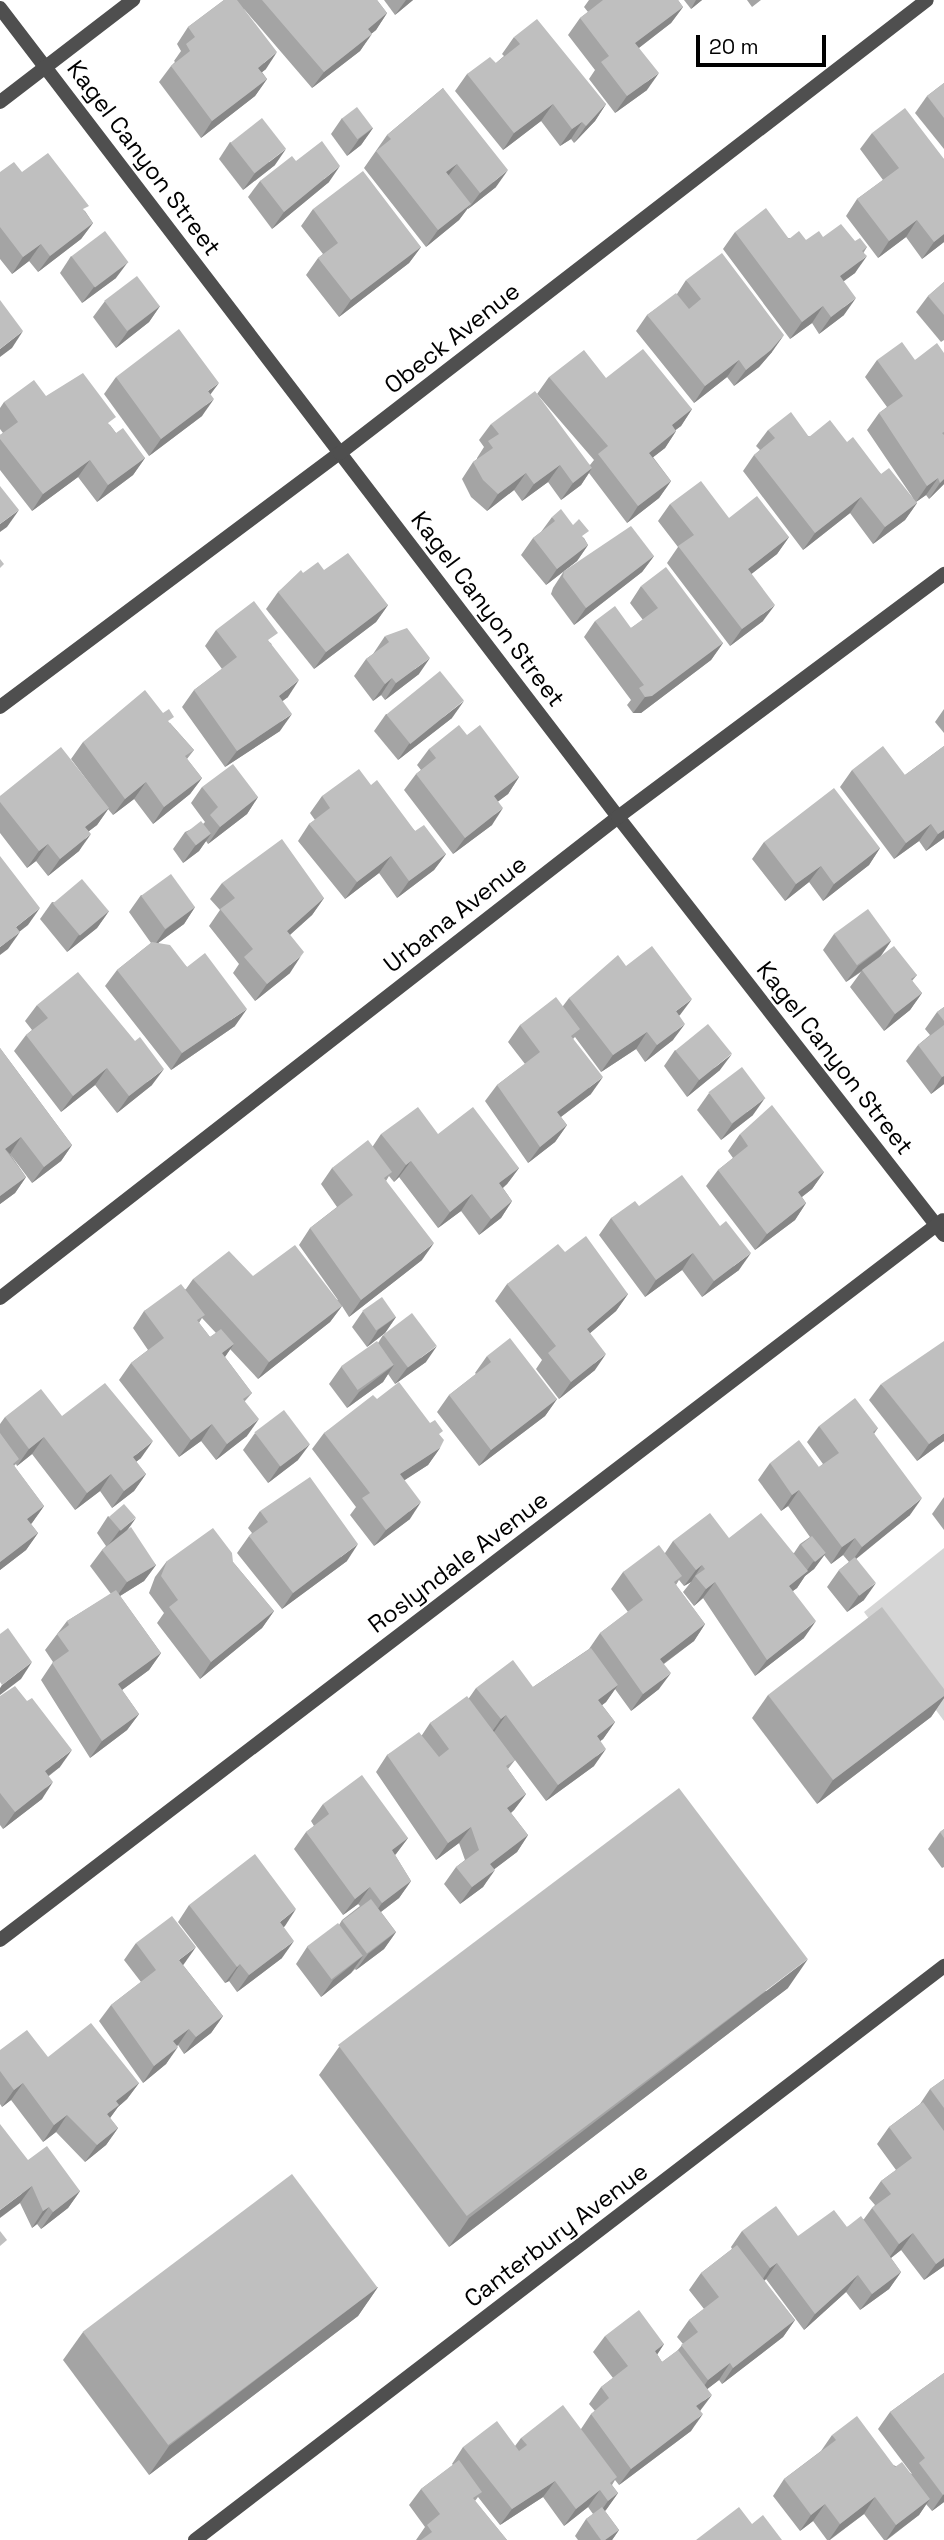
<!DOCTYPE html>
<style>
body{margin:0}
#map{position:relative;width:944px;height:2540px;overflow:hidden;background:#fff;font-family:"Space Grotesk",sans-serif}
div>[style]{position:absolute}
.green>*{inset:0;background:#d6d6d6}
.minor>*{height:14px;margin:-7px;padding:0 7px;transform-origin:7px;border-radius:7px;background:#4f4f4f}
.wall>*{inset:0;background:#a4a4a4}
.shaded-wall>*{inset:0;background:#868686}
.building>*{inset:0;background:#bfbfbf;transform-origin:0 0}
span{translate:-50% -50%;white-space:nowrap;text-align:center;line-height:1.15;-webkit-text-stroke:5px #fff;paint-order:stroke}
.street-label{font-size:24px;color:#000}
.scale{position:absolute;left:696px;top:35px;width:130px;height:32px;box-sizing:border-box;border:4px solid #000;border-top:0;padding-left:9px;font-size:21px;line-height:24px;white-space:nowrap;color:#000;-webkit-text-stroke:5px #fff;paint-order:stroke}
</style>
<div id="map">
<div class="green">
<i style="clip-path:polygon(944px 1548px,944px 1721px,864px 1612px)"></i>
</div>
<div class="minor">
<i style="left:0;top:8px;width:1018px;rotate:52.62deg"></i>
<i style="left:618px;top:817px;width:530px;rotate:52.05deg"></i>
<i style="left:0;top:102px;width:168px;rotate:-37.5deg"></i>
<i style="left:0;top:707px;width:424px;rotate:-36.8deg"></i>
<i style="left:340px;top:453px;width:741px;rotate:-37.66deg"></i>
<i style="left:0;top:1298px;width:783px;rotate:-37.89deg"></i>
<i style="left:618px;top:817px;width:407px;rotate:-36.7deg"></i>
<i style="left:0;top:1940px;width:1186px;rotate:-37.36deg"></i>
<i style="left:195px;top:2540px;width:944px;rotate:-37.46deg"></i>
</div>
<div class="wall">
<i style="clip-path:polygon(224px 0,377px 0,387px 13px,376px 30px,371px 34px,360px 51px,312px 88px,244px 9px,266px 69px,262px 72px,267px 79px,255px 96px,201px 138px,159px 82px,171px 66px,175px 62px,174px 61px,181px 51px,177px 44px,188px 27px)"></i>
<i style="clip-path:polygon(384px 0,413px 0,395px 15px)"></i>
<i style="clip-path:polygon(589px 0,678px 0,683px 7px,671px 23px,639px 48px,647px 90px,615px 113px,589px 79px,595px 70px,568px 35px,580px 18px,588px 12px,584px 7px)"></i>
<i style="clip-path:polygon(684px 0,702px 0,691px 9px)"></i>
<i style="clip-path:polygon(747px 0,761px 0,752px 7px)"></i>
<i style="clip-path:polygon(514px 37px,606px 104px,595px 121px,574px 143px,571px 139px,560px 146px,541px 121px,503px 150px,455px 91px,467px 74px,496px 63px,504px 56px,502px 54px)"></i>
<i style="clip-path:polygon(944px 83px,944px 149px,915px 113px,927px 96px)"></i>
<i style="clip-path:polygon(443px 88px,496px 187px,468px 209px,468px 208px,459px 220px,426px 247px,364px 168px,387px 135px)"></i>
<i style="clip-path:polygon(342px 118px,373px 128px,361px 145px,347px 156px,331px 134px)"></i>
<i style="clip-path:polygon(872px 133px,944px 159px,944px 242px,922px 259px,906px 237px,878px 258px,846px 216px,857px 199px,883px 180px,860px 149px)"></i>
<i style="clip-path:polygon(230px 142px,275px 165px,243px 190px,219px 159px)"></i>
<i style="clip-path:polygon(296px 161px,329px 182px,272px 229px,248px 197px,260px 181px)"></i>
<i style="clip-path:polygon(0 172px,22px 172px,85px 211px,93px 223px,81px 239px,38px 272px,29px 261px,12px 274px,0 259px)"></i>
<i style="clip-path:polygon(313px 209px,421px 247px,409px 263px,339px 317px,306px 275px,318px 258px,323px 254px,301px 226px)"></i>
<i style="clip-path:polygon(735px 232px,806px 240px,823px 237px,855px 241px,867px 247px,864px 252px,855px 273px,843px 281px,844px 315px,819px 334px,812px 323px,790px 339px,723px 249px)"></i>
<i style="clip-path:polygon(71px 256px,116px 278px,82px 303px,60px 273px)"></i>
<i style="clip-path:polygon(686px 280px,772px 352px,759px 367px,734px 386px,727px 377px,694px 403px,636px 331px,647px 315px,677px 294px)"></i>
<i style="clip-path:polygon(944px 282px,944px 340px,941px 342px,916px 312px,928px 296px)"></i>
<i style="clip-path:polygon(105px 301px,160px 306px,149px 322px,116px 348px,93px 317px)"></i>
<i style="clip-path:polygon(944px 353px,944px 484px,929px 499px,926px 495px,916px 502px,917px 503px,905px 520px,873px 544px,850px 513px,803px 550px,743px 471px,754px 455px,760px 450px,756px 446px,768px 430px,847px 442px,881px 474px,913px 498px,867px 430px,879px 413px,887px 407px,865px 377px,877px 360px,915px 360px)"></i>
<i style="clip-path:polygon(116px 377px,210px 394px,202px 416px,149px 456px,104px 394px)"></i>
<i style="clip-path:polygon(549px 377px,606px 378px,692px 409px,681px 426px,675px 430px,676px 431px,665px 448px,653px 457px,671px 481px,659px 498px,627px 523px,589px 473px,581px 485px,561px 500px,548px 482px,522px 501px,514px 490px,487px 511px,471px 497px,462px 479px,473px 462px,477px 459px,477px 458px,484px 447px,479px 440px,491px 424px,590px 465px,594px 460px,537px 394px)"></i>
<i style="clip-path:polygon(46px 396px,110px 425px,116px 433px,145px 458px,133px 475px,97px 502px,78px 477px,32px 511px,0 470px,0 435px,3px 433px,0 429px,0 408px,4px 402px)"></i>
<i style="clip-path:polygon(670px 504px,729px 518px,789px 537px,777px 554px,751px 574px,763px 621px,730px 646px,667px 563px,678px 547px,658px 521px)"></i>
<i style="clip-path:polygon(552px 517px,584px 538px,588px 545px,577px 561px,546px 585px,521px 555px,533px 538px,541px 532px)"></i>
<i style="clip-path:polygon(654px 556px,642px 572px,574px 625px,551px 594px,553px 588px,564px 571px)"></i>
<i style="clip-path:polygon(324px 570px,388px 605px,376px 622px,314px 669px,266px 609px,278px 592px,303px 573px)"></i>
<i style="clip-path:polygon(641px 586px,723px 643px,711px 660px,641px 713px,633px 713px,627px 705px,631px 700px,584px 637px,595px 621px,631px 628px,643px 620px,630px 603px)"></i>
<i style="clip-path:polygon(216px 630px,271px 643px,288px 697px,282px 701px,280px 731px,225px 767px,182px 707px,194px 690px,222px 669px,205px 646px)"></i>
<i style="clip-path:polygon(385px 636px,419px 674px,385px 700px,381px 695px,373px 701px,354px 676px,366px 659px,373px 654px)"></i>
<i style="clip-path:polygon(944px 709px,944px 733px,935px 722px)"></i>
<i style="clip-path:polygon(386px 714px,452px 718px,398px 760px,374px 731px)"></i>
<i style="clip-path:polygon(170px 723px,194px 750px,187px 759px,202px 778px,190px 794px,153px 824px,134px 799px,113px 815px,108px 809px,97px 825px,89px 831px,79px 851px,48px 876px,36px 861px,27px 868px,0 833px,0 796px,92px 787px,71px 759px,83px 742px)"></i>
<i style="clip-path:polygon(467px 735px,519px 777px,508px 794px,498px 801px,492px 825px,453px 854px,404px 790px,416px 774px,421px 770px,417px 765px,429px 749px)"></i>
<i style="clip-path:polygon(944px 746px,944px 838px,926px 851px,919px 841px,894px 859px,840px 787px,852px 770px,905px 775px)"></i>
<i style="clip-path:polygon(371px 785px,415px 831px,446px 854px,434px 870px,397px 898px,379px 873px,345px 899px,298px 841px,309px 824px,315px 820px,310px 813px,322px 796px)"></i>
<i style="clip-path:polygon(202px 787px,258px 797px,247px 814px,208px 844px,206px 841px,199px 851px,183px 863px,173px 849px,185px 832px,203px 824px,205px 822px,191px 803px)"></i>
<i style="clip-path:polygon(764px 842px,880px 848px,869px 865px,823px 901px,809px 882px,785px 901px,752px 859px)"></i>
<i style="clip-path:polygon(222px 883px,324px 898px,312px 915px,290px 935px,290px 973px,255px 1001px,233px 973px,239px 964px,209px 926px,220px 910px,210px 899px)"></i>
<i style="clip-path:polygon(141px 895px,195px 907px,184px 924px,158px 943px,187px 967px,235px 1026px,171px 1070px,105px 986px,117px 970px,151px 943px,129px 912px)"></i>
<i style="clip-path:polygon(52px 902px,109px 911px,97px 928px,67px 952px,40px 919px)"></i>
<i style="clip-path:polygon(834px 934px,891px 941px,881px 956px,917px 975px,912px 981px,922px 993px,910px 1010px,884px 1031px,850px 987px,861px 972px,846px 982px,823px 950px)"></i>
<i style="clip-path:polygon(626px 966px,679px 1016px,673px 1040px,645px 1062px,636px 1049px,601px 1072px,575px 1037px,573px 1039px,591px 1094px,561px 1117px,567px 1125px,555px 1142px,528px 1163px,485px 1101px,497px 1085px,525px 1064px,508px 1042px,520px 1025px,563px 1006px,569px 998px)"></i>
<i style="clip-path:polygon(37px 1005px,152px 1085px,117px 1113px,95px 1085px,61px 1112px,14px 1051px,26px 1035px,32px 1030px,25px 1021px)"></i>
<i style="clip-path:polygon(944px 1007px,944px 1084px,931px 1094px,906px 1061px,918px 1045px,930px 1035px,925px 1029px,937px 1012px)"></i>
<i style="clip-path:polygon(0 1048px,72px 1145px,61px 1161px,32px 1183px,10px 1154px,26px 1177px,15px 1193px,0 1204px)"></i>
<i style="clip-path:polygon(675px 1050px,720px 1070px,687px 1097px,664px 1066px)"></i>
<i style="clip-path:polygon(709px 1093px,753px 1115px,721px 1140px,697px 1110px)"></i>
<i style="clip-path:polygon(evenodd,381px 1134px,438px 1134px,519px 1168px,507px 1184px,503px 1188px,512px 1201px,501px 1218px,479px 1235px,461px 1211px,438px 1228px,399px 1177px,394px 1182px,389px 1176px,386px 1181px,422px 1260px,349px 1317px,342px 1306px,330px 1322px,258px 1379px,230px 1349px,225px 1357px,252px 1393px,245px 1401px,247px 1436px,216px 1460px,201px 1441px,179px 1457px,119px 1380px,131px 1363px,148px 1350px,133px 1328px,144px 1311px,186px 1289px,193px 1279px,253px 1276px,338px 1300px,299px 1245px,310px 1228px,337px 1207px,321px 1184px,332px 1168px,373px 1146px,381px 1134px,202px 1318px,216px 1333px,210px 1337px,199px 1323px,202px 1318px)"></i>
<i style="clip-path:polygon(740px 1134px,824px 1172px,812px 1189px,802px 1197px,806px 1203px,795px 1220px,755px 1250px,706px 1186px,718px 1170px,733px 1158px,728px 1151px)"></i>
<i style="clip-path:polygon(639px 1206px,739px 1270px,702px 1297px,682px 1270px,645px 1297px,599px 1235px,611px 1218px)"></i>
<i style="clip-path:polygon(565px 1252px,628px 1294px,616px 1311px,590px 1333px,595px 1370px,559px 1399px,536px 1369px,542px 1360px,495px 1301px,507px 1284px)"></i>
<i style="clip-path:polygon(363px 1311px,396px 1317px,385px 1333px,367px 1347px,352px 1327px)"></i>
<i style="clip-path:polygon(383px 1335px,426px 1362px,395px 1384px,388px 1374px,383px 1382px,347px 1408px,329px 1384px,341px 1367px,378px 1343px)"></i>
<i style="clip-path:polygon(487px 1356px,557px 1399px,545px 1416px,479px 1466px,437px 1412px,449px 1395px,476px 1374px,475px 1373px)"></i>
<i style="clip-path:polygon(881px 1384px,944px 1441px,917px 1461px,869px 1400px)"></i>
<i style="clip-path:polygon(377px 1399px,440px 1436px,440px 1448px,428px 1465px,404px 1480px,410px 1519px,374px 1546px,350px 1515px,356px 1507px,312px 1449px,324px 1433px)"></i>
<i style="clip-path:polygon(62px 1416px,141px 1458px,136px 1462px,146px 1474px,134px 1491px,112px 1508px,100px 1491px,75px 1510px,32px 1454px,17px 1466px,16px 1464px,14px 1466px,44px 1506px,31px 1524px,38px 1533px,26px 1550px,0 1570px,0 1424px,5px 1417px)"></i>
<i style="clip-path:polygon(819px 1426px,878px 1428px,874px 1434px,910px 1515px,856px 1558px,864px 1600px,847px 1612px,827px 1587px,839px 1570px,849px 1562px,843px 1555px,831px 1564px,824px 1555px,814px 1569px,805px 1576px,797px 1588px,793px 1591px,804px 1638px,755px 1676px,703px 1598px,694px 1606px,683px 1592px,691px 1582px,684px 1586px,679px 1580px,676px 1585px,705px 1624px,694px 1641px,664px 1664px,659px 1689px,631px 1711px,615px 1689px,606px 1702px,602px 1705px,615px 1722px,603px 1739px,600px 1741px,594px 1766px,546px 1801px,515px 1760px,508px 1769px,526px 1794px,514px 1810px,511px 1813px,528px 1835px,517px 1852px,494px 1869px,483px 1887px,460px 1904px,444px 1884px,456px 1867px,465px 1860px,459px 1843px,436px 1860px,376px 1772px,387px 1755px,422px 1735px,430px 1723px,469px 1698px,476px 1688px,533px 1687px,589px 1649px,600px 1633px,628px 1612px,611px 1589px,623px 1572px,665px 1553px,673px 1541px,729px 1538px,794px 1553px,800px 1544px,810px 1537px,788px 1506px,781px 1511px,758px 1480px,770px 1463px,819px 1467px,823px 1464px,807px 1442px)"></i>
<i style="clip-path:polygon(255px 1433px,298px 1460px,268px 1483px,243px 1450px)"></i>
<i style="clip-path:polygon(944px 1497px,944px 1530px,932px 1514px)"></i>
<i style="clip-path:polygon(260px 1511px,347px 1561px,282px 1609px,237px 1553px,249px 1536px,252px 1533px,248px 1528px)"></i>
<i style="clip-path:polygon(108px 1516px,127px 1531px,156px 1565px,144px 1581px,120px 1596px,161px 1653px,149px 1670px,122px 1690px,139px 1714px,127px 1730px,90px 1758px,41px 1680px,53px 1662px,45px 1650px,67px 1621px,111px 1594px,90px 1566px,102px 1550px,106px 1546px,97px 1533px)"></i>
<i style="clip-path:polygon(167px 1561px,233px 1562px,274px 1611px,262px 1628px,200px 1679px,157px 1623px,164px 1613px,149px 1593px,155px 1577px)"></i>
<i style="clip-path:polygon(944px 1689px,944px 1698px,931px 1717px,817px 1804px,752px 1718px,768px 1695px)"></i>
<i style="clip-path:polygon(0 1696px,60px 1767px,49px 1776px,42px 1799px,3px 1829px,0 1825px)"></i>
<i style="clip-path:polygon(323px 1804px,408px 1838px,395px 1855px,411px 1881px,399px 1898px,381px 1912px,396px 1932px,384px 1949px,356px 1970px,355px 1969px,351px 1973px,321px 1997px,296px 1964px,307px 1947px,339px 1925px,342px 1920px,360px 1906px,358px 1904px,343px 1915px,294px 1849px,306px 1832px,314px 1826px,311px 1821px)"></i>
<i style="clip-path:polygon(944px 1829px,944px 1867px,942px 1868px,928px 1849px,940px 1832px)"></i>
<i style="clip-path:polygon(189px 1905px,285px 1926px,283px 1927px,282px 1958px,237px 1992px,229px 1981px,225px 1983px,178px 1922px)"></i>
<i style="clip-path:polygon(136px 1943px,184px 1964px,183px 1965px,223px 2016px,211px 2033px,184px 2054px,178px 2045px,177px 2046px,166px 2064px,143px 2083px,99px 2021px,111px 2005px,141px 1982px,124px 1960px)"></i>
<i style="clip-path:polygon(788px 1988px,449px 2247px,319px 2075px,339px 2047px)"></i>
<i style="clip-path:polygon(0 2050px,48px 2057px,139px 2083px,127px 2099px,118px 2107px,110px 2118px,118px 2128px,106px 2145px,85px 2162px,56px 2132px,43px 2142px,11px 2100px,2px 2107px,0 2104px)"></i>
<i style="clip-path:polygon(944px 2079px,944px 2266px,924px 2280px,901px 2250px,891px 2258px,901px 2272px,889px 2289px,860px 2310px,846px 2292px,804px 2330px,766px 2279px,764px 2281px,795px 2320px,783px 2337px,722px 2384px,719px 2380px,707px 2389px,700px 2411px,691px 2431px,619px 2485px,615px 2480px,612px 2485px,618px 2493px,605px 2511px,619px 2530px,612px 2540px,578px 2540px,575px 2536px,586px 2519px,593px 2514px,588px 2507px,564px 2526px,543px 2497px,500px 2525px,478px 2497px,475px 2501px,507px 2540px,416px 2540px,425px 2527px,409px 2505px,421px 2489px,453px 2465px,452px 2464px,463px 2447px,515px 2446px,521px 2438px,581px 2429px,591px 2414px,595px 2411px,589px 2404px,601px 2387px,613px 2378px,593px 2352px,605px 2336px,664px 2344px,657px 2354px,662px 2362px,677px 2351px,683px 2344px,677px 2337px,689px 2320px,704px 2309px,689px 2290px,701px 2273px,732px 2249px,731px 2247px,742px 2231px,798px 2236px,847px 2227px,864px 2219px,872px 2208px,875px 2205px,869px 2198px,881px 2181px,896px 2170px,877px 2144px,889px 2127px,920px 2104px,930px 2089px)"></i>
<i style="clip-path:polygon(28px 2160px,80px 2191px,68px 2208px,41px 2229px,37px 2224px,32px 2228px,20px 2203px)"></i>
<i style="clip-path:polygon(378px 2287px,358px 2316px,149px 2475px,63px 2360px,83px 2332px)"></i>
<i style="clip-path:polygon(944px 2373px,944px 2502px,932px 2511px,926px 2504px,919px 2515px,887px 2540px,884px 2540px,864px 2514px,830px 2540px,827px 2540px,813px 2521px,800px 2531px,773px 2496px,784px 2479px,821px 2451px,832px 2435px,912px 2474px,878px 2429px,890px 2412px)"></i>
</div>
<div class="shaded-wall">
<i style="clip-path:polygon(406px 0,413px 0,395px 15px)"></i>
<i style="clip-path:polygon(696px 0,702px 0,691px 9px)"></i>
<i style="clip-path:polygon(683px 7px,671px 23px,623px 60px,635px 43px)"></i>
<i style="clip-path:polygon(387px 13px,376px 30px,356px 46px,368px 29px)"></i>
<i style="clip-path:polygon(372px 34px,360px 51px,312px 88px,324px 72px)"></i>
<i style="clip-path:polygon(277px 52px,266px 69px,247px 84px,258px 68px)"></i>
<i style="clip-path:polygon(659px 73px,647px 90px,615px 113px,627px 96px)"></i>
<i style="clip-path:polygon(267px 79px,255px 96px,201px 138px,212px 121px)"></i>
<i style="clip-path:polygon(553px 104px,541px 121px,503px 150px,514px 133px)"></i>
<i style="clip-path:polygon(606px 104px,595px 121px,574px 143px,586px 126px)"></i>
<i style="clip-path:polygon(582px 122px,571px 139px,560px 146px,572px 129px)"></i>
<i style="clip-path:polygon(373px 128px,361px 145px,347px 156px,359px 139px)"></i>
<i style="clip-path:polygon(286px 149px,275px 165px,243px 190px,255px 173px)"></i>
<i style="clip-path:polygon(457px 164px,445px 180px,446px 172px)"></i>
<i style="clip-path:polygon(340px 166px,329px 182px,272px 229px,284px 212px)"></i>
<i style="clip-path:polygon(508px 170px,496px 187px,468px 209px,480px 193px)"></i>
<i style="clip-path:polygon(471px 204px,459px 220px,426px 247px,438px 230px)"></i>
<i style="clip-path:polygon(917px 220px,906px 237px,878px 258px,889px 241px)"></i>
<i style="clip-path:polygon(93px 223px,81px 239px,38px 272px,50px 256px)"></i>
<i style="clip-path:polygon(944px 234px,944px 242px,922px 259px,934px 242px)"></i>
<i style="clip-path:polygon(41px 244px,29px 261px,12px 274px,23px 257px)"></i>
<i style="clip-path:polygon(421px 247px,409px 263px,339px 317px,351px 300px)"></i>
<i style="clip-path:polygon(867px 256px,855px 273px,828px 293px,840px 276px)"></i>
<i style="clip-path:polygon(128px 262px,116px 278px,82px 303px,94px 287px)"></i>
<i style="clip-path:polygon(856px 298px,844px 315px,819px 334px,831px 317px)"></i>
<i style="clip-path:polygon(160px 306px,149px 322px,116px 348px,128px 331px)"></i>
<i style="clip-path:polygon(823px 306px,812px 323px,790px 339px,802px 322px)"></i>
<i style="clip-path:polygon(23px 331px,12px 348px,0 357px,0 349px)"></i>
<i style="clip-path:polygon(784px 335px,772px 352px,759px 367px,734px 386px,746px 370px)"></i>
<i style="clip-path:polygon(739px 360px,727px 377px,694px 403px,705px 386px)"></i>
<i style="clip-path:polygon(219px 383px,207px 399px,208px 391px)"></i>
<i style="clip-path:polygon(214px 399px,202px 416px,149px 456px,161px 439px)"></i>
<i style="clip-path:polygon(692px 409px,681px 426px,660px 442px,672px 425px)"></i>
<i style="clip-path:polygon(676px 431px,665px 448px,638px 469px,649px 453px)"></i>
<i style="clip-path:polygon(145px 458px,133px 475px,97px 502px,108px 485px)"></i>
<i style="clip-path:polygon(90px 460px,78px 477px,32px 511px,43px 494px)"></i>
<i style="clip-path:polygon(560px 465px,548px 482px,522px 501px,534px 484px)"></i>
<i style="clip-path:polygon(592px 468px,581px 485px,561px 500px,573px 483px)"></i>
<i style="clip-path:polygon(526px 473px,514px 490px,487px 511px,498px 494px)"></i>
<i style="clip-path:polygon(938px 478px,926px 495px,916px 502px,927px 486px)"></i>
<i style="clip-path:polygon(944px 479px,944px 484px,929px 499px,940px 483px)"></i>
<i style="clip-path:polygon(671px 481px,659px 498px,627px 523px,638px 506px)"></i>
<i style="clip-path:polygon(861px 497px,850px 513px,803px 550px,815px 533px)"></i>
<i style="clip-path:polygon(917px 503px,905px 520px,873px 544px,885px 527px)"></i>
<i style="clip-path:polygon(19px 510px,7px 527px,0 532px,0 524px)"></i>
<i style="clip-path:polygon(789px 537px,777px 554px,736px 586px,748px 569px)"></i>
<i style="clip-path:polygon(588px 545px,577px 561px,546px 585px,557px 569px)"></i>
<i style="clip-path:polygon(654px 556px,642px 572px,574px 625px,586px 608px)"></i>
<i style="clip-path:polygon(388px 605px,376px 622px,314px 669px,326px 652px)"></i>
<i style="clip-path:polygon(775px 605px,763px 621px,730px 646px,742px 629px)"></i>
<i style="clip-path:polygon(723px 643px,711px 660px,641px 713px,633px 713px,645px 697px)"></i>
<i style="clip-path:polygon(430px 658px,419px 674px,385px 700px,396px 683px)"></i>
<i style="clip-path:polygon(392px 678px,381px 695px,373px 701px,385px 684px)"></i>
<i style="clip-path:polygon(299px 680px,288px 697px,267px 713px,279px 696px)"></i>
<i style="clip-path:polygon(464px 701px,452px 718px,398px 760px,409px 744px)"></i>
<i style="clip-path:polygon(292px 714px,280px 731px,225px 767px,237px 751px)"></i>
<i style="clip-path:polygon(519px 777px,508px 794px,483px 813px,494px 796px)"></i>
<i style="clip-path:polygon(202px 778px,190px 794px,153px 824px,164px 807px)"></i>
<i style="clip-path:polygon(146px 782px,134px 799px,113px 815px,125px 799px)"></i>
<i style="clip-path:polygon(258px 797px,247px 814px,208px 844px,220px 827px)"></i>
<i style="clip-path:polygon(109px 808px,97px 825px,73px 843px,85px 827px)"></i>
<i style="clip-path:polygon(503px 808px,492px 825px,453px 854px,465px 838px)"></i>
<i style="clip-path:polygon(931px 824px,919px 841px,894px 859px,906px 843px)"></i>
<i style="clip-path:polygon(944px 830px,944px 838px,926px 851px,938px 834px)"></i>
<i style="clip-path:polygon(91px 834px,79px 851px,48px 876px,60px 859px)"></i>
<i style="clip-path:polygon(211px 834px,199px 851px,183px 863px,195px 846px)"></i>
<i style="clip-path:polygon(48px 844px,36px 861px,27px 868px,39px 851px)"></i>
<i style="clip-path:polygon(880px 848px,869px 865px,823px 901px,834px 884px)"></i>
<i style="clip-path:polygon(446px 854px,434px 870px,397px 898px,409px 881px)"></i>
<i style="clip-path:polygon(391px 856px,379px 873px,345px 899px,357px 882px)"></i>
<i style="clip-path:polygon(821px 866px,809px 882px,785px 901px,796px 884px)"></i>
<i style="clip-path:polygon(324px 898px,312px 915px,275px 948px,287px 931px)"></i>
<i style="clip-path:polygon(195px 907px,184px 924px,154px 946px,165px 930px)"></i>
<i style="clip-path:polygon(40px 908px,28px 925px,4px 944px,16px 927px)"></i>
<i style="clip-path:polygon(109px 911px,97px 928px,67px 952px,78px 936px)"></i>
<i style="clip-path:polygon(20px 932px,8px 949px,0 955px,0 947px)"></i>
<i style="clip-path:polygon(891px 941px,879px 958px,846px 982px,858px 966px)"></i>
<i style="clip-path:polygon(301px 956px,290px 973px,255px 1001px,267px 984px)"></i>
<i style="clip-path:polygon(922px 993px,910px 1010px,884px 1031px,895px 1014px)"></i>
<i style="clip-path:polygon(692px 999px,680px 1015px,664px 1028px,676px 1011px)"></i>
<i style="clip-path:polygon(247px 1009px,235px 1026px,171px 1070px,182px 1053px)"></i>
<i style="clip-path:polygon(685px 1024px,673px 1040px,645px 1062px,657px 1045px)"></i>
<i style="clip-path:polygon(647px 1032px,636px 1049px,601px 1072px,613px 1055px)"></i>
<i style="clip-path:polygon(732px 1054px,720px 1070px,687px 1097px,699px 1080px)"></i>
<i style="clip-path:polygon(107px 1068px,95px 1085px,61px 1112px,73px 1096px)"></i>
<i style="clip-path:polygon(164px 1069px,152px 1085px,117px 1113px,129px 1096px)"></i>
<i style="clip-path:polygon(944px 1076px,944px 1084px,931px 1094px,942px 1077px)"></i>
<i style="clip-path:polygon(603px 1077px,591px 1094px,546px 1128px,557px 1112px)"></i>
<i style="clip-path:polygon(765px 1098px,753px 1115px,721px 1140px,733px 1123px)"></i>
<i style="clip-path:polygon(567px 1125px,555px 1142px,528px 1163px,540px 1147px)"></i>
<i style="clip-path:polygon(21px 1137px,10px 1154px,5px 1149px)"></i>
<i style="clip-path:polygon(72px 1145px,61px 1161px,32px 1183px,44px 1167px)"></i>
<i style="clip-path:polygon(411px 1161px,399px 1177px,394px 1182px,406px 1165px)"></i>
<i style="clip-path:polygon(519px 1168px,507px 1184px,488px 1200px,499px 1183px)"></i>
<i style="clip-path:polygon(824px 1172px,812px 1189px,786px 1209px,798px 1192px)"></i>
<i style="clip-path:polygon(26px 1177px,15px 1193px,0 1204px,0 1196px)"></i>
<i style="clip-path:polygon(472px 1194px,461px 1211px,438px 1228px,450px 1212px)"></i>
<i style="clip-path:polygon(512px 1201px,501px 1218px,479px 1235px,491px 1219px)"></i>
<i style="clip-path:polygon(806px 1203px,795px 1220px,755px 1250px,767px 1234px)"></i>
<i style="clip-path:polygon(434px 1243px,422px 1260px,349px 1317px,361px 1300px)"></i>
<i style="clip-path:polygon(693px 1253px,682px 1270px,645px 1297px,656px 1280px)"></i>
<i style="clip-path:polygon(751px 1253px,739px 1270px,702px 1297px,714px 1281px)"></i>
<i style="clip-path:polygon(628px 1294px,616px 1311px,575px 1346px,587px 1329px)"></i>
<i style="clip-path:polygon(342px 1306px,330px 1322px,258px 1379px,269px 1362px)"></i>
<i style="clip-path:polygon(396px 1317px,385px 1333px,367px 1347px,378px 1330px)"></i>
<i style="clip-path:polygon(234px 1344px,222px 1361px,222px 1353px)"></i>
<i style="clip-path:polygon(437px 1346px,426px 1362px,395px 1384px,407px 1368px)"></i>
<i style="clip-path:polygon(606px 1354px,595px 1370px,559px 1399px,571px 1382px)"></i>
<i style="clip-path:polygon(394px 1365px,383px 1382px,347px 1408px,359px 1392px)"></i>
<i style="clip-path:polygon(557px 1399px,545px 1416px,479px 1466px,491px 1450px)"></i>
<i style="clip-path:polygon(259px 1419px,247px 1436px,216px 1460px,227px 1444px)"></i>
<i style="clip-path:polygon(212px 1424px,201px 1441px,179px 1457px,191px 1440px)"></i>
<i style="clip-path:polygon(944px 1433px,944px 1441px,917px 1461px,929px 1444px)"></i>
<i style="clip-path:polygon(44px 1437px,32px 1454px,17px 1466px,29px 1449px)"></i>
<i style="clip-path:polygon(153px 1441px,141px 1458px,121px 1473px,133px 1457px)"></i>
<i style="clip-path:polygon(310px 1444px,298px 1460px,268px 1483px,280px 1466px)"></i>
<i style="clip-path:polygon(440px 1448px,428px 1465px,388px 1491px,400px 1474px)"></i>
<i style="clip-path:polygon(111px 1474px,100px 1491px,75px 1510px,87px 1493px)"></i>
<i style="clip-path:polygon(146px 1474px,134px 1491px,112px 1508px,124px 1491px)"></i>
<i style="clip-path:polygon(799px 1490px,788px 1506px,781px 1511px,792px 1495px)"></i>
<i style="clip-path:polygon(922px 1498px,910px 1515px,850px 1564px,862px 1547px)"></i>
<i style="clip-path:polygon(421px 1502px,410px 1519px,374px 1546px,386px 1530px)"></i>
<i style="clip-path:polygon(44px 1506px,32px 1523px,16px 1536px,27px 1519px)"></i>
<i style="clip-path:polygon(136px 1518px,124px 1535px,107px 1547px,119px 1531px)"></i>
<i style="clip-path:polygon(38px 1533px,26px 1550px,0 1570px,0 1562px)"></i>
<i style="clip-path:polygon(855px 1538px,843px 1555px,831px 1564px,842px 1547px)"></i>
<i style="clip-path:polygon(358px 1544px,347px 1561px,282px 1609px,293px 1593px)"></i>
<i style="clip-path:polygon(826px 1553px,814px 1569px,805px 1576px,797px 1588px,777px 1602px,789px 1586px,805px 1573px,813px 1562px)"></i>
<i style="clip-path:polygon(156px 1565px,144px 1581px,115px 1599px,127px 1582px)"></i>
<i style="clip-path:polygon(702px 1565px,691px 1582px,684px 1586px,696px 1570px)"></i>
<i style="clip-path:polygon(715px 1582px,703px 1598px,694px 1606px,706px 1589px)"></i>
<i style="clip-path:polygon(876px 1583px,864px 1600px,847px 1612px,859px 1595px)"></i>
<i style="clip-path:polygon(274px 1611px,262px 1628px,200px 1679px,211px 1662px)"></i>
<i style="clip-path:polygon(816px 1621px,804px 1638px,755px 1676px,767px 1660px)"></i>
<i style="clip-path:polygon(705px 1624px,694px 1641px,648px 1675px,660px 1659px)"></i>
<i style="clip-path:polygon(161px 1653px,149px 1670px,107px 1701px,118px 1684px)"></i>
<i style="clip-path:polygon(32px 1662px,21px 1679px,0 1695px,0 1688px,2px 1685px)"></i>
<i style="clip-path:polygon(671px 1673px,659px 1689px,631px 1711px,643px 1694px)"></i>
<i style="clip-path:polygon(618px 1685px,606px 1702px,587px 1717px,598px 1700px)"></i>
<i style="clip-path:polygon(944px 1696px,944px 1698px,931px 1717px,817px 1804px,833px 1780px)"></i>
<i style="clip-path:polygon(139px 1714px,127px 1730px,90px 1758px,102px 1741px)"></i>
<i style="clip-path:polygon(506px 1715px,494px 1732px,489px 1736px,501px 1719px)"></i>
<i style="clip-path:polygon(615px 1722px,603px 1739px,585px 1753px,597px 1736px)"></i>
<i style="clip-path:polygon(606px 1749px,594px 1766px,546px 1801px,558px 1785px)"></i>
<i style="clip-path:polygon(72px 1750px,60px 1767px,33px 1787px,45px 1771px)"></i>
<i style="clip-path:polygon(53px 1782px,42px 1799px,3px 1829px,15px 1812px)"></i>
<i style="clip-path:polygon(526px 1794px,514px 1810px,496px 1825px,507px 1808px)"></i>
<i style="clip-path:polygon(471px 1827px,459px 1843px,436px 1860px,448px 1843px)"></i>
<i style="clip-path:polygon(528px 1835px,517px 1852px,479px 1881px,490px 1864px)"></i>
<i style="clip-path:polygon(408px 1838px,396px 1854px,380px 1866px,392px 1850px)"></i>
<i style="clip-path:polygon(495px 1870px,483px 1887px,460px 1904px,472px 1887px)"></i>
<i style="clip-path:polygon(411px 1881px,399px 1898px,370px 1920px,382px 1903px)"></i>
<i style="clip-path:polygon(370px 1887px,358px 1904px,343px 1915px,355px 1899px)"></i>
<i style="clip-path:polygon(296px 1909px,285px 1926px,268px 1939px,280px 1922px)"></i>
<i style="clip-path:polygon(396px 1932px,384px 1949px,356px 1970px,368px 1954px)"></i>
<i style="clip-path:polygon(294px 1941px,282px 1958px,237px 1992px,249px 1975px)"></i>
<i style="clip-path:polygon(196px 1947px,184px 1964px,167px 1976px,179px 1960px)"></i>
<i style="clip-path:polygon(363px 1956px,351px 1973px,321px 1997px,333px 1980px)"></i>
<i style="clip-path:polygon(808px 1959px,788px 1988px,449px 2247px,469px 2218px)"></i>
<i style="clip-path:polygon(240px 1964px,229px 1981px,225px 1983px,237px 1967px)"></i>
<i style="clip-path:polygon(223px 2016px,211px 2033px,184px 2054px,196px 2037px)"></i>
<i style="clip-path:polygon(189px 2029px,178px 2045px,162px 2058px,173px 2041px)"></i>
<i style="clip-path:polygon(178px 2047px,166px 2064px,143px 2083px,154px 2066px)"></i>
<i style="clip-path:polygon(23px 2083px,11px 2100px,2px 2107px,14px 2090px)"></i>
<i style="clip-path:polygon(139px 2083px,127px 2099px,118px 2107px,107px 2122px,96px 2131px,116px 2101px)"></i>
<i style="clip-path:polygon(67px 2115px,56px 2132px,43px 2142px,54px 2125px)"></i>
<i style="clip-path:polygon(118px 2128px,106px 2145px,85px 2162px,97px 2145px)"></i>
<i style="clip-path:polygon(32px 2186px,20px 2203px,0 2218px,0 2210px)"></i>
<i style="clip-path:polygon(80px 2191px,68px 2208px,41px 2229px,53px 2212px)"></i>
<i style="clip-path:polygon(49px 2207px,37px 2224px,32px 2228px,43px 2211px)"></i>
<i style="clip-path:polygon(913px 2233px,901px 2250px,887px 2261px,899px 2244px)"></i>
<i style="clip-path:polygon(944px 2258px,944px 2266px,924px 2280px,936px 2264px)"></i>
<i style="clip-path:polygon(777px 2263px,766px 2279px,759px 2285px,770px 2268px)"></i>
<i style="clip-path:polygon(901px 2272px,889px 2289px,860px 2310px,872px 2294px)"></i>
<i style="clip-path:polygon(858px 2275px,846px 2292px,804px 2330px,815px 2314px)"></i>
<i style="clip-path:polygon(378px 2287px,358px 2316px,149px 2475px,169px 2446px)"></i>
<i style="clip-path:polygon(795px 2320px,783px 2337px,722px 2384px,733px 2368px)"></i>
<i style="clip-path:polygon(664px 2344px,653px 2361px,655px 2351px)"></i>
<i style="clip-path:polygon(730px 2363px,719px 2380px,697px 2397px,708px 2380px)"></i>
<i style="clip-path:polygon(712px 2395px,700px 2411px,696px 2406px)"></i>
<i style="clip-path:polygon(703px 2414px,691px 2431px,619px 2485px,631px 2469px)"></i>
<i style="clip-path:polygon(555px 2481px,543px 2497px,500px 2525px,512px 2509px)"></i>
<i style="clip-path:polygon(600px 2490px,588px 2507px,564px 2526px,576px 2509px)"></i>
<i style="clip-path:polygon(618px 2493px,606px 2510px,596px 2518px,608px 2501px)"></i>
<i style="clip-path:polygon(944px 2494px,944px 2502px,932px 2511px,943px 2495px)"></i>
<i style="clip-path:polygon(875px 2497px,864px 2514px,829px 2540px,840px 2524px)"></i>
<i style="clip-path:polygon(930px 2499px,919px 2515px,886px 2540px,896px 2525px)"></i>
<i style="clip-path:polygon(825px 2504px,813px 2521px,800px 2531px,811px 2515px)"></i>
<i style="clip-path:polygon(619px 2530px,612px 2540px,605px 2540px)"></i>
</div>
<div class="building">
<i style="clip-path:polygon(224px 0,237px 0,277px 52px,258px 68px,267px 79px,212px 121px,171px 66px,190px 51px,186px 44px,195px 37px,188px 27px)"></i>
<i style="clip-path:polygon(262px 0,377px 0,387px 13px,368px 29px,372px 34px,324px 72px)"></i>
<i style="clip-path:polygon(603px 0,678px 0,683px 7px,635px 43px,659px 73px,627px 96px,601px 62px,609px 56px,580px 18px)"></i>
<i style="clip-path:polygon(537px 19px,606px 104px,586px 126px,582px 122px,572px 129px,553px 104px,514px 133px,467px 74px,490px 57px,496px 63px,520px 44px,514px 37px)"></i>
<i style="clip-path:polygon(944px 83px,944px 118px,927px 96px)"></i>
<i style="clip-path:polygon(443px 88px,508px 170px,480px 193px,457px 164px,446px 172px,471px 204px,438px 230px,376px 151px,391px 139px,387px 135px)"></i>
<i style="left:357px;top:107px;width:26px;height:19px;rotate:53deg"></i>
<i style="clip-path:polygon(905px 108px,944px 159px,944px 234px,934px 242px,917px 220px,889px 241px,857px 199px,899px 168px,872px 133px)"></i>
<i style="left:262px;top:118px;width:39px;height:40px;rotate:52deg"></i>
<i style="clip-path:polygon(322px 141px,340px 166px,284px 212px,260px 181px,292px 156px,296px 161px)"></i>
<i style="clip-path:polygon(48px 153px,89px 206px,83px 209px,93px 223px,50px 256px,41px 244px,23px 257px,0 227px,0 172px,14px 162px,22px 172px)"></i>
<i style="clip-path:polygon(363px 171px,421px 247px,351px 300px,318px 258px,338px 243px,313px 209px)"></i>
<i style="clip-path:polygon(766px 208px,789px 239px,799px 231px,806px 240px,819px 231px,823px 237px,841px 224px,855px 241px,860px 238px,867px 247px,862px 251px,867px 256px,840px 276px,856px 298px,831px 317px,823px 306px,802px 322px,735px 232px)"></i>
<i style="left:105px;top:231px;width:39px;height:42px;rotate:53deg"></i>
<i style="clip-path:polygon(722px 253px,784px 335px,771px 350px,746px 370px,739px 360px,705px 386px,647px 315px,676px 293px,689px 309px,701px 299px,686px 280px)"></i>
<i style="left:137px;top:276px;width:38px;height:41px;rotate:53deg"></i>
<i style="clip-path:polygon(944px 282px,944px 315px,928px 296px)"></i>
<i style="clip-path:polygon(0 300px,23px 331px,0 349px)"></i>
<i style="clip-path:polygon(179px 329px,219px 383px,208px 391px,214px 399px,161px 439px,116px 377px)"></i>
<i style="clip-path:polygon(902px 342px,915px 360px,937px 343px,944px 353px,944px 432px,942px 433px,944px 435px,944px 479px,940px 483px,938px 478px,927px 486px,879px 413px,903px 396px,877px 360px)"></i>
<i style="clip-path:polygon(643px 349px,692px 409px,672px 425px,676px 431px,649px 453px,671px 481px,638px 506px,598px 454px,608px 446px,549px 377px,584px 350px,606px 378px)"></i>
<i style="clip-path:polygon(83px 373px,116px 417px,108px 423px,116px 433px,123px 428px,145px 458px,108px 485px,90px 460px,43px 494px,0 439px,0 435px,18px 422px,4px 402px,34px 380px,46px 396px)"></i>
<i style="clip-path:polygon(535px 391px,592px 468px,573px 483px,560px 465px,534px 484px,526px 473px,498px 494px,483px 480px,473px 462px,493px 448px,488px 441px,499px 434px,491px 424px)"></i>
<i style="clip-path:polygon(791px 412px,809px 437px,830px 420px,847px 442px,853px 437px,881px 474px,889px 468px,917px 503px,885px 527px,861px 497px,815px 533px,754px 455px,775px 438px,768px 430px)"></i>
<i style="clip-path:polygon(701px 481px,729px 518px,757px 496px,789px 537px,748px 569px,775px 605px,742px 629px,678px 546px,694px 535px,670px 504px)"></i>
<i style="clip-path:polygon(0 486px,19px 510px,0 524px)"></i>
<i style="clip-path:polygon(561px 509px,573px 525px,579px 519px,589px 531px,582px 536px,588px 545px,557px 569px,533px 538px,555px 521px,552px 517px)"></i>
<i style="clip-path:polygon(631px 526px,654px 556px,586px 608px,563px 577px,564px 571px)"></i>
<i style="clip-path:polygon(348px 553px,388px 605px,326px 652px,278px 592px,301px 570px,303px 573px,318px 562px,324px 570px)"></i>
<i style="clip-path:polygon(0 559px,4px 564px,0 568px)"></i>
<i style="clip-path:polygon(666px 567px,723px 643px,652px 696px,645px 697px,639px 688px,644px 685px,595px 621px,615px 606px,631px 628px,658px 608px,641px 586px)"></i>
<i style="clip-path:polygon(254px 601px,278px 633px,268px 640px,299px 680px,279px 696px,292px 714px,237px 751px,194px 690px,237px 657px,216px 630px)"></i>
<i style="clip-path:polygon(407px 628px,430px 658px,396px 683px,392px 678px,385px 684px,366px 659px,389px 642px,385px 636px)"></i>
<i style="left:440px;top:671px;width:38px;height:69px;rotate:51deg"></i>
<i style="clip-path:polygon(145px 690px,163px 713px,169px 709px,174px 717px,168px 721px,194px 750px,185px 756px,202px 778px,164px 807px,146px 782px,125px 799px,83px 742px)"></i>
<i style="clip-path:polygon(459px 725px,467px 735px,480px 725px,519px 777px,494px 796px,503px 808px,465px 838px,416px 774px,436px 758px,429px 749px)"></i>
<i style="clip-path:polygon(883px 746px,905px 775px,944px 746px,944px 830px,938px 834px,931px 824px,906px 843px,852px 770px)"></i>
<i style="clip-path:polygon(61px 747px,109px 808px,85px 827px,91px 834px,60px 859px,48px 844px,39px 851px,0 802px,0 796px)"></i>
<i style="clip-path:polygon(233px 764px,258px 797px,220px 827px,210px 815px,218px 807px,202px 787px)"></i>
<i style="clip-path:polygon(359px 769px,371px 785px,377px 780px,415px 831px,424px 825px,446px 854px,409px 881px,391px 856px,357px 882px,309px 824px,330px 808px,322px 796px)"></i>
<i style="clip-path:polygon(834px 788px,880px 848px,834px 884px,821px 866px,796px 884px,764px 842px)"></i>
<i style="left:201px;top:821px;width:16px;height:19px;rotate:52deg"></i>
<i style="clip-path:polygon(282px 839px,324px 898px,287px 931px,304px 952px,301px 956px,267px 984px,244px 957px,253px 949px,220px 909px,235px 898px,222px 883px)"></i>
<i style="clip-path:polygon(0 856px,40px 908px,16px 927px,20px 932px,0 947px)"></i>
<i style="left:171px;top:874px;width:41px;height:37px;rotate:54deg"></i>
<i style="left:82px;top:879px;width:42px;height:38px;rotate:50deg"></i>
<i style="left:868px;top:909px;width:39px;height:42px;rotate:54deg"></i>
<i style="clip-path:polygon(152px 942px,170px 945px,187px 967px,205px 953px,247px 1009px,182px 1053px,117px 970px)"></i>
<i style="clip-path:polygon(652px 946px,692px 999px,676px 1011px,685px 1024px,657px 1045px,647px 1032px,613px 1055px,569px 998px,618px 955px,626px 966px)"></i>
<i style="clip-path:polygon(894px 946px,917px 975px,911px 979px,922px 993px,895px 1014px,862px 970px)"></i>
<i style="clip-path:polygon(78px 972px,135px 1041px,140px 1037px,164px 1069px,129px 1096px,107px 1068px,73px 1096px,26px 1035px,48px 1018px,37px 1005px)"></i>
<i style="clip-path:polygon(556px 997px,580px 1029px,571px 1036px,603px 1077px,557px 1112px,567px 1125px,540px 1147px,497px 1085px,540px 1052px,520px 1025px)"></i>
<i style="clip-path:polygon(944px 1007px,944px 1021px,937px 1012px)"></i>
<i style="left:708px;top:1024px;width:38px;height:42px;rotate:51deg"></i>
<i style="clip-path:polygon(944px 1025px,944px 1076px,942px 1077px,918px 1045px)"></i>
<i style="clip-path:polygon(0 1048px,72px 1145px,44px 1167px,21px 1137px,5px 1149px,26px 1177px,0 1196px)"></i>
<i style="left:742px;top:1067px;width:39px;height:42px;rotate:53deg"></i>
<i style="clip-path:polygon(772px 1105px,824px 1172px,798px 1192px,806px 1203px,767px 1234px,718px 1170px,748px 1146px,740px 1134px)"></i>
<i style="clip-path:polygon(418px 1107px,438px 1134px,473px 1107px,519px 1168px,499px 1183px,512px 1201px,491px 1219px,472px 1194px,450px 1212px,411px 1161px,406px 1165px,381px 1134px)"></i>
<i style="clip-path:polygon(368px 1140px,392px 1172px,384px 1178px,434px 1243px,361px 1300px,310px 1228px,353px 1195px,332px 1168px)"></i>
<i style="clip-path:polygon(682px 1175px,720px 1226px,726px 1221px,751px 1253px,714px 1281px,693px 1253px,656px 1280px,611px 1218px,635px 1201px,639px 1206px)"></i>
<i style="clip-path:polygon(586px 1236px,628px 1294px,587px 1329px,606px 1354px,571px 1382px,548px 1353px,556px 1346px,507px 1284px,558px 1244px,565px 1252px)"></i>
<i style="clip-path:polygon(295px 1245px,342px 1306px,269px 1362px,193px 1279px,229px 1251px,253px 1276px)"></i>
<i style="clip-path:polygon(181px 1284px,205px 1315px,197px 1320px,210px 1337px,221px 1329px,234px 1344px,222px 1353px,252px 1393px,243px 1399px,259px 1419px,227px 1444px,212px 1424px,191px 1440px,131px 1363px,164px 1338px,144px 1311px)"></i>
<i style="left:382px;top:1297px;width:24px;height:24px;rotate:55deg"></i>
<i style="left:412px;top:1313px;width:41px;height:36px;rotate:53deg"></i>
<i style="clip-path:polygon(510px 1338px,557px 1399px,491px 1450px,449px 1395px,491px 1362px,487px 1356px)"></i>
<i style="left:377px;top:1341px;width:29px;height:44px;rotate:55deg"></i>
<i style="clip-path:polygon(944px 1341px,944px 1433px,929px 1444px,881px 1384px)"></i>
<i style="clip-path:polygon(399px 1382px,430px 1423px,435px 1420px,443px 1431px,439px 1434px,444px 1440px,440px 1448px,400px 1474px,421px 1502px,386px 1530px,362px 1498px,370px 1493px,324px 1433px,373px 1395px,377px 1399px)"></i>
<i style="clip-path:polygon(105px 1383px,153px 1441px,133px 1457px,146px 1474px,124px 1491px,111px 1474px,87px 1493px,44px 1437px,29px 1449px,5px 1417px,41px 1389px,62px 1416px)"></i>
<i style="clip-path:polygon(855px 1398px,878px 1428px,873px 1432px,922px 1498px,862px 1547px,855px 1538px,842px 1547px,799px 1490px,792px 1495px,770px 1463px,799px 1440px,819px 1467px,839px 1453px,819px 1426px)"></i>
<i style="left:284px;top:1410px;width:43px;height:37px;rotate:53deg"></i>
<i style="clip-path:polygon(0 1433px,19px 1459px,13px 1464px,44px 1506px,27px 1519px,38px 1533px,0 1562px)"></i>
<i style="clip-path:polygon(310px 1477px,358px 1544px,293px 1593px,249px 1536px,268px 1522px,260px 1511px)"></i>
<i style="left:124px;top:1504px;width:18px;height:20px;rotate:49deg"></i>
<i style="clip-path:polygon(710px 1513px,729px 1538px,761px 1513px,808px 1571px,789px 1586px,816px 1621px,767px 1660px,715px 1582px,706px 1589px,695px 1576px,705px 1569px,702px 1565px,696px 1570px,673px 1541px)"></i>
<i style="clip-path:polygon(131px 1527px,156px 1565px,127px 1582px,102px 1550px)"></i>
<i style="clip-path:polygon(213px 1528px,232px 1553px,233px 1562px,274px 1611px,211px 1662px,169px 1607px,178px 1600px,161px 1576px,167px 1561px)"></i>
<i style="left:812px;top:1536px;width:22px;height:14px;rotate:51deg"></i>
<i style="clip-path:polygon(659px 1545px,682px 1576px,674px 1582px,705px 1624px,660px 1659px,671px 1673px,643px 1694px,600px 1633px,643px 1600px,623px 1572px)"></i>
<i style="left:855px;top:1557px;width:33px;height:21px;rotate:51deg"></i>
<i style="clip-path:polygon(116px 1590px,161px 1653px,118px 1684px,139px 1714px,102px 1741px,52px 1663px,69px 1651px,57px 1634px,69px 1625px,67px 1621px)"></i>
<i style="clip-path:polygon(882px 1607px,944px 1689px,944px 1696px,833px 1780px,768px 1695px)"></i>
<i style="clip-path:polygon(8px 1628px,32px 1662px,2px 1685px,0 1682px,0 1634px)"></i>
<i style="clip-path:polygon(591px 1648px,618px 1685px,598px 1700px,615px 1722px,597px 1736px,606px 1749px,558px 1785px,506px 1715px,501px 1719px,476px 1688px,513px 1660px,533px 1687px)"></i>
<i style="clip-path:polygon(15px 1686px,27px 1701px,32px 1698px,72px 1750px,45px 1771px,53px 1782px,15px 1812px,0 1793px,0 1696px)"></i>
<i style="clip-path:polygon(467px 1696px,515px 1760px,506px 1766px,526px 1794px,507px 1808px,528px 1835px,490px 1864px,495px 1870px,472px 1887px,456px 1867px,479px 1850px,471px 1827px,448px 1843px,387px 1755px,419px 1732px,439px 1757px,449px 1749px,430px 1723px)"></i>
<i style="clip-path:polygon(362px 1775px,408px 1838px,392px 1850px,411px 1881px,382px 1903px,370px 1887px,355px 1899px,306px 1832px,329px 1814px,323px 1804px)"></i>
<i style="left:679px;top:1788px;width:214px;height:427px;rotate:53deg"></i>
<i style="clip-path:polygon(944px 1829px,944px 1838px,940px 1832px)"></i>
<i style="clip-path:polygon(255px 1854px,296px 1909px,280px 1922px,294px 1941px,249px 1975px,240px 1964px,237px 1967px,189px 1905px)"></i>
<i style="left:371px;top:1899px;width:41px;height:36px;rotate:53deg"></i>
<i style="clip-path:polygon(172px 1916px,196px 1947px,179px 1960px,223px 2016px,196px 2037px,189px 2029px,173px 2041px,178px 2047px,154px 2066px,111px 2005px,156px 1970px,136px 1943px)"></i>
<i style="left:338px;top:1923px;width:41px;height:39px;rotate:53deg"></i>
<i style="clip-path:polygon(91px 2023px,139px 2083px,116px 2101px,119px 2105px,107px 2114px,118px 2128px,97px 2145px,67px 2115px,54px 2125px,23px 2083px,14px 2090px,0 2071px,0 2050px,27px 2030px,48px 2057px)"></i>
<i style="clip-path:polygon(944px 2079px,944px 2108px,930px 2089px)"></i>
<i style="clip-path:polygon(923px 2102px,944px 2131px,944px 2258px,936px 2264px,913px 2233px,899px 2244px,872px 2208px,891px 2194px,881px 2181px,912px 2158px,889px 2127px)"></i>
<i style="clip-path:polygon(0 2124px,28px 2160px,47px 2146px,80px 2191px,53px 2212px,49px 2207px,43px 2211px,32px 2186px,0 2210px)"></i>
<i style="left:292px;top:2174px;width:142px;height:262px;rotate:53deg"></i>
<i style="clip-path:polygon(776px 2206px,798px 2236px,834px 2210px,847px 2227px,861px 2216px,901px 2272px,872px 2294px,858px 2275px,815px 2314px,777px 2263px,770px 2268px,742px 2231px)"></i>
<i style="clip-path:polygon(0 2231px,7px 2240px,0 2246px)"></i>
<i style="clip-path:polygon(737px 2245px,795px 2320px,733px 2368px,730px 2363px,708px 2380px,681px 2345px,698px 2332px,689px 2320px,719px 2297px,701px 2273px)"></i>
<i style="clip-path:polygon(639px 2310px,664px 2344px,655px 2351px,662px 2362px,678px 2350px,712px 2395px,696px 2406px,703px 2414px,631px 2469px,591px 2414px,609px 2398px,601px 2387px,628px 2366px,605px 2336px)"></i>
<i style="clip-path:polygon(944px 2373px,944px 2494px,943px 2495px,919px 2463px,925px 2458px,890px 2412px)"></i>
<i style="clip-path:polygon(563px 2405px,617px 2477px,610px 2483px,618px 2493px,608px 2501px,600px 2490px,576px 2509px,555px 2481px,512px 2509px,463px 2447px,497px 2421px,519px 2451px,527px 2445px,521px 2438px)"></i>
<i style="clip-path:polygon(857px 2416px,895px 2467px,902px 2462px,930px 2499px,896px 2525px,875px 2497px,840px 2524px,825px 2504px,811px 2515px,784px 2479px,836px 2440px,832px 2435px)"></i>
<i style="clip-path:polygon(459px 2460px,482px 2492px,473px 2498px,507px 2540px,421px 2540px,432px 2532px,427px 2525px,440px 2514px,421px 2489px)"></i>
<i style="clip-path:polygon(602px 2507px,619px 2530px,605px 2540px,601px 2540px,586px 2519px)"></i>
<i style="clip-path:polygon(739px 2507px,752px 2524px,763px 2515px,782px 2540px,696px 2540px)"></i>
</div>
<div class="street-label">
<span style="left:144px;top:158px;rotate:53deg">Kagel Canyon Street</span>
<span style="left:452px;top:338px;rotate:-38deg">Obeck Avenue</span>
<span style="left:488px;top:609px;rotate:53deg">Kagel Canyon Street</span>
<span style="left:455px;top:914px;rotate:-38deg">Urbana Avenue</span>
<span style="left:835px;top:1058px;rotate:52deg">Kagel Canyon Street</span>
<span style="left:458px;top:1562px;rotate:-37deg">Roslyndale Avenue</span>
<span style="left:556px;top:2235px;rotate:-37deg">Canterbury Avenue</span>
</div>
<div class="scale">20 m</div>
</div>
